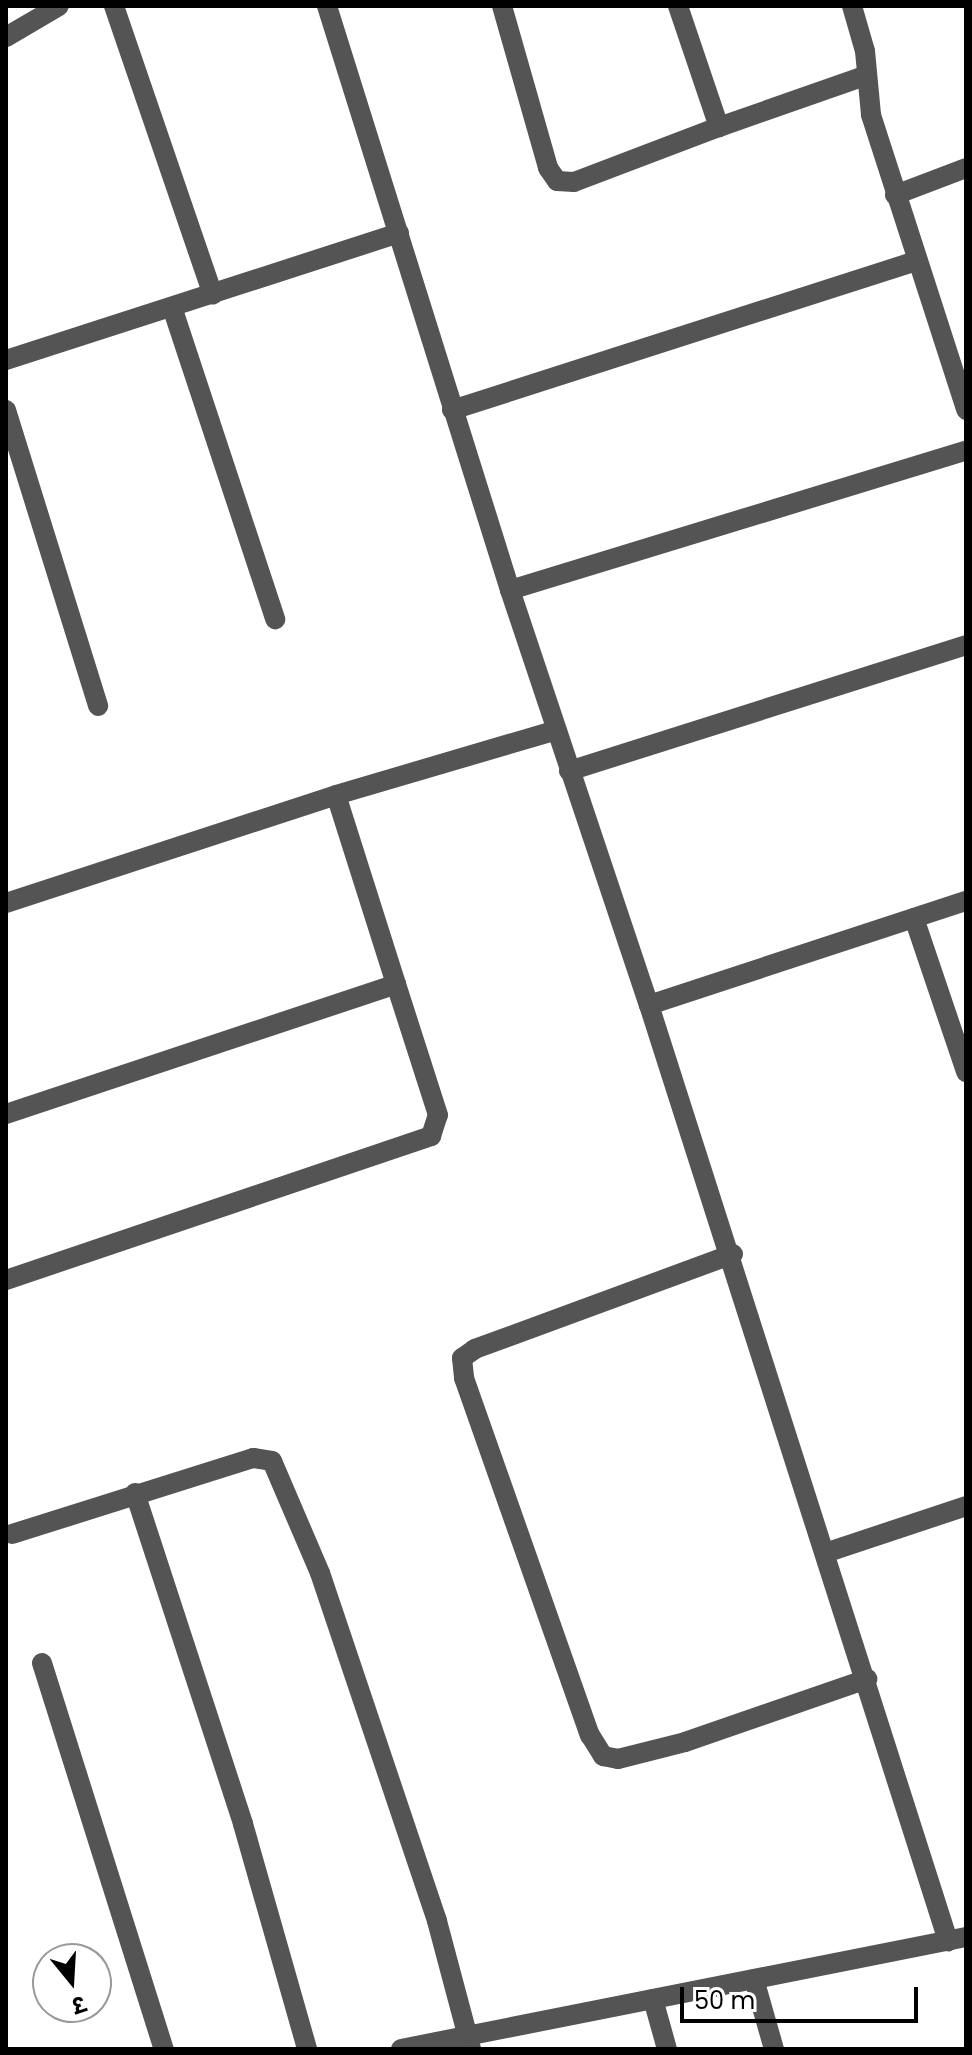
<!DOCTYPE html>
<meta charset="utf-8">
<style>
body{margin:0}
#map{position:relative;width:972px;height:2055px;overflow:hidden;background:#fff;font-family:Poppins,"Noto Sans Devanagari",sans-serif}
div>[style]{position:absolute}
.minor>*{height:20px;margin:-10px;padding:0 10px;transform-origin:10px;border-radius:10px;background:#545454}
span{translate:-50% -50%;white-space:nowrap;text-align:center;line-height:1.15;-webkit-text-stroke:6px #fff;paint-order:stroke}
.frame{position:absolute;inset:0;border:8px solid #000;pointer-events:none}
.north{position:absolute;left:32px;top:1943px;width:80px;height:80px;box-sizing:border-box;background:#fff;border:2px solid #999;border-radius:50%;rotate:162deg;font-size:22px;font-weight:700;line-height:32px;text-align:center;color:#000}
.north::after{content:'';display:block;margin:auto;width:28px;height:36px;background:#000;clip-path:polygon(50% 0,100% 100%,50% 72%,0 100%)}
.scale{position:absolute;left:680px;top:1987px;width:238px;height:36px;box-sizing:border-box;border:4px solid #000;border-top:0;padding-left:10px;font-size:24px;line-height:28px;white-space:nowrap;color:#000;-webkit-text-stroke:6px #fff;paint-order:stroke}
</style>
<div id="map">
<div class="minor">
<i style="left:114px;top:6px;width:305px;rotate:71.1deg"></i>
<i style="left:327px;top:6px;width:612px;rotate:72.6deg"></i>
<i style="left:510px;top:590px;width:438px;rotate:71.5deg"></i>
<i style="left:649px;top:1005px;width:334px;rotate:-18.2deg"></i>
<i style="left:502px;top:6px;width:168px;rotate:74.1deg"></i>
<i style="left:548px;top:168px;width:16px;rotate:55deg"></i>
<i style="left:557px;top:181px;width:17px;rotate:3deg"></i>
<i style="left:574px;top:182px;width:155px;rotate:-20.8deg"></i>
<i style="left:678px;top:6px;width:128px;rotate:71.3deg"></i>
<i style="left:719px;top:127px;width:155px;rotate:-19.3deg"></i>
<i style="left:852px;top:6px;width:47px;rotate:73.9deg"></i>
<i style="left:865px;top:51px;width:64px;rotate:84.6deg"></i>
<i style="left:871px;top:115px;width:310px;rotate:72.1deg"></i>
<i style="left:6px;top:37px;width:61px;rotate:-30.3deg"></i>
<i style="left:895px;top:195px;width:76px;rotate:-20.8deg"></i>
<i style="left:172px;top:307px;width:329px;rotate:71.7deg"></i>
<i style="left:6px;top:360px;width:413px;rotate:-17.9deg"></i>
<i style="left:6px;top:410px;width:310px;rotate:72.7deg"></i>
<i style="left:452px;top:410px;width:487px;rotate:-17.8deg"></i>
<i style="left:510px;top:590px;width:477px;rotate:-17deg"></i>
<i style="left:569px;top:771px;width:417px;rotate:-17.6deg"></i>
<i style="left:6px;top:903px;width:347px;rotate:-18.1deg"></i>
<i style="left:336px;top:795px;width:230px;rotate:-16.4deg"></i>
<i style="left:914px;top:918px;width:163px;rotate:71.3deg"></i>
<i style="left:649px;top:1005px;width:983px;rotate:72.28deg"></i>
<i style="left:6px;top:1114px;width:411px;rotate:-18.4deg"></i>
<i style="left:396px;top:984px;width:198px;rotate:-107.6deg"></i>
<i style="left:733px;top:1254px;width:275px;rotate:159.8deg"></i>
<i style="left:475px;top:1349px;width:16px;rotate:145deg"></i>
<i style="left:462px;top:1358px;width:20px;rotate:84deg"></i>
<i style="left:464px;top:1378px;width:379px;rotate:70.6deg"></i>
<i style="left:590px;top:1735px;width:25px;rotate:58deg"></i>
<i style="left:603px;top:1756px;width:15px;rotate:11deg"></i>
<i style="left:618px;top:1759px;width:69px;rotate:-14.2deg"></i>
<i style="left:685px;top:1742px;width:193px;rotate:-19.1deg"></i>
<i style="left:6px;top:1280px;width:449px;rotate:-18.7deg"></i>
<i style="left:431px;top:1136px;width:22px;rotate:-72deg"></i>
<i style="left:438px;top:1115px;width:138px;rotate:-107.8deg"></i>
<i style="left:135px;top:1493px;width:348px;rotate:71.9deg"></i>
<i style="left:243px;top:1824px;width:234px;rotate:74.1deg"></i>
<i style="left:12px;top:1534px;width:253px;rotate:-17.5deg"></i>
<i style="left:253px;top:1458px;width:19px;rotate:9deg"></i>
<i style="left:272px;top:1461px;width:122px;rotate:66.8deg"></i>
<i style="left:320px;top:1573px;width:367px;rotate:71.4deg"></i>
<i style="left:437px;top:1921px;width:132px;rotate:75.1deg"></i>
<i style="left:825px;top:1553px;width:149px;rotate:-18.4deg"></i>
<i style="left:42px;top:1663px;width:405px;rotate:72.5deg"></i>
<i style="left:754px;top:1979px;width:73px;rotate:74.1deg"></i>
<i style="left:653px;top:1999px;width:52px;rotate:74.4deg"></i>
<i style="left:401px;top:2049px;width:576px;rotate:-11.21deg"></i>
</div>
<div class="frame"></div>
<div class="north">उ</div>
<div class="scale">50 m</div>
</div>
